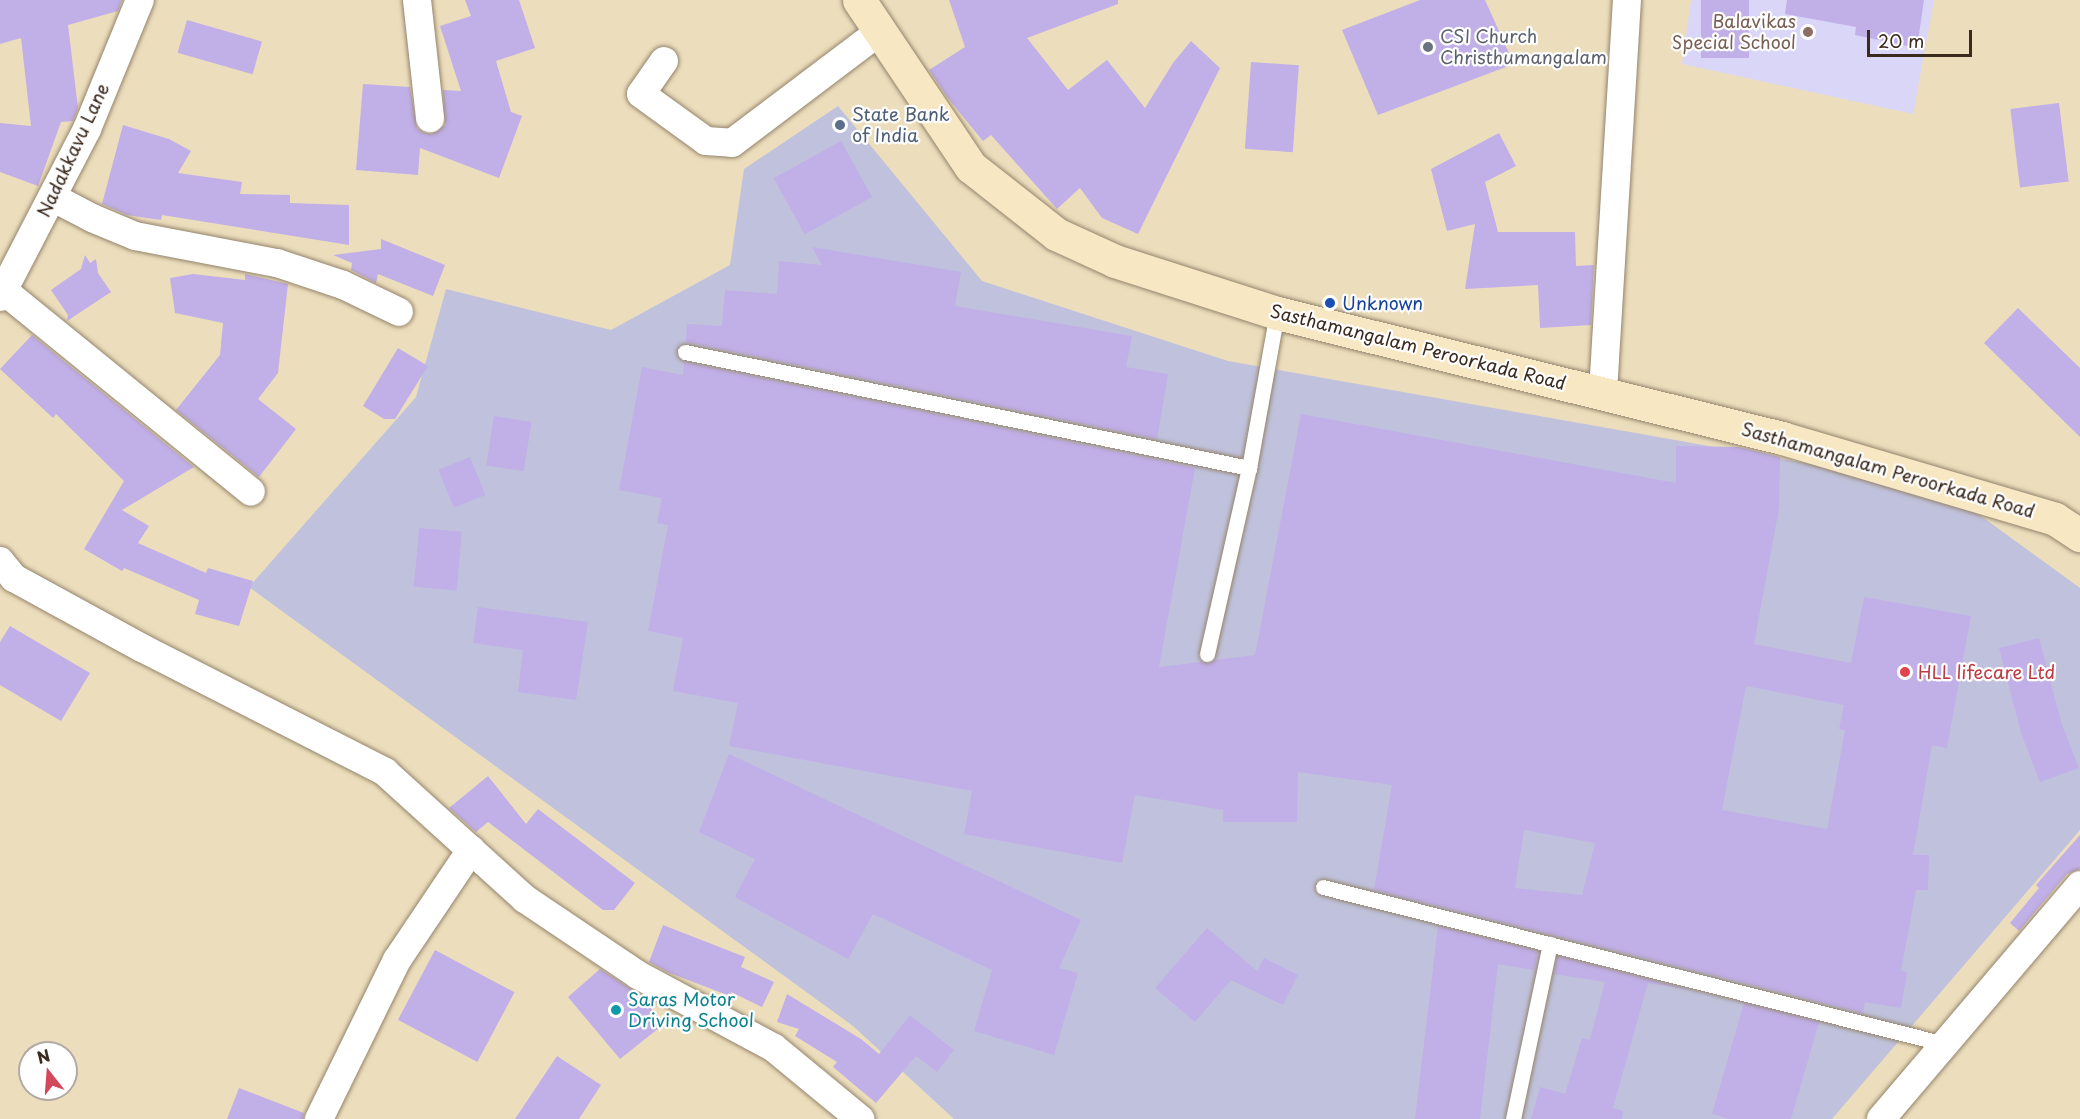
<!DOCTYPE html>
<style>
body{margin:0}
#map{position:relative;width:2080px;height:1119px;overflow:hidden;background:#ecdebc;font-family:"Playpen Sans",sans-serif}
div>[style]{position:absolute}
.built>*{inset:0;background:#dad6f7}
.industrial>*{inset:0;background:#c0c2dd}
.building>*{inset:0;background:#c1afe8;transform-origin:0 0}
.roads{filter:drop-shadow(0 0 2px #94846d) drop-shadow(0 0 2px #94846d)}
.lane>*{height:15px;margin:-7.5px;padding:0 7.5px;transform-origin:7.5px;border-radius:7.5px;background:#fff}
.street>*{height:28px;margin:-14px;padding:0 14px;transform-origin:14px;border-radius:14px;background:#fff}
.secondary>*{height:33px;margin:-16.5px;padding:0 16.5px;transform-origin:16.5px;border-radius:16.5px;background:#f7e8c3}
.dots>*{width:16px;height:16px;translate:-50% -50%;box-sizing:border-box;border:3px solid #fff;border-radius:50%}
span{translate:-50% -50%;white-space:nowrap;text-align:center;line-height:1.15;-webkit-text-stroke:4.5px #fff;paint-order:stroke}
.education-label{font-size:18px;color:#785e54}
.right{translate:-100% -50%;text-align:right}
.worship-label{font-size:18px;color:#5b616d}
.left{translate:0 -50%;text-align:left}
.service-label{font-size:18px;color:#4e5e75}
.street-label{font-size:18px;color:#3b2a1e}
.transit-label{font-size:18px;color:#164399}
.health-label{font-size:18px;color:#be3a42}
.culture-label{font-size:18px;color:#0d838f}
.north{position:absolute;left:18px;top:1041px;width:60px;height:60px;box-sizing:border-box;background:#fff;border:2px solid #b1aaa5;border-radius:50%;rotate:343deg;font-size:16px;font-weight:700;line-height:24px;text-align:center;color:#3b2a1e}
.north::after{content:'';display:block;margin:auto;width:21px;height:27px;background:#d1495b;clip-path:polygon(50% 0,100% 100%,50% 72%,0 100%)}
.scale{position:absolute;left:1867px;top:30px;width:105px;height:27px;box-sizing:border-box;border:3px solid #3b2a1e;border-top:0;padding-left:8px;font-size:18px;line-height:21px;white-space:nowrap;color:#3b2a1e;-webkit-text-stroke:4px #fff;paint-order:stroke}
</style>
<div id="map">
<div class="built">
<i style="clip-path:polygon(1691px 0,1934px 0,1913px 114px,1682px 64px)"></i>
</div>
<div class="industrial">
<i style="clip-path:polygon(838px 106px,982px 281px,1228px 361px,1941px 487px,2080px 588px,2080px 830px,1832px 1119px,954px 1119px,853px 1026px,249px 587px,416px 397px,446px 289px,611px 330px,730px 265px,744px 169px)"></i>
</div>
<div class="building">
<i style="clip-path:polygon(0 0,122px 0,118px 11px,68px 25px,78px 108px,73px 121px,61px 122px,38px 186px,0 172px,0 123px,31px 126px,21px 38px,0 44px)"></i>
<i style="clip-path:polygon(465px 0,519px 0,535px 48px,496px 61px,511px 112px,522px 116px,499px 178px,420px 148px,418px 175px,356px 170px,363px 84px,410px 87px,417px 128px,424px 133px,432px 134px,445px 125px,443px 90px,461px 91px,440px 26px,471px 16px)"></i>
<i style="clip-path:polygon(949px 0,1118px 0,1118px 4px,1027px 38px,1068px 90px,1107px 60px,1145px 108px,1173px 63px,1191px 41px,1220px 68px,1138px 234px,1102px 218px,1080px 188px,1057px 209px,991px 135px,983px 141px,947px 97px,929px 70px,965px 47px)"></i>
<i style="clip-path:polygon(1420px 0,1485px 0,1514px 64px,1378px 115px,1342px 30px)"></i>
<i style="left:1701px;top:0;width:48px;height:58px"></i>
<i style="clip-path:polygon(1787px 0,1924px 0,1917px 48px,1855px 35px,1856px 27px,1785px 14px)"></i>
<i style="left:187px;top:20px;width:78px;height:34px;rotate:16deg"></i>
<i style="left:1251px;top:62px;width:48px;height:87px;rotate:4deg"></i>
<i style="left:2059px;top:103px;width:79px;height:49px;rotate:83deg"></i>
<i style="clip-path:polygon(123px 125px,169px 139px,191px 151px,178px 173px,242px 182px,240px 194px,290px 195px,290px 203px,349px 205px,349px 245px,162px 215px,161px 220px,127px 215px,102px 204px)"></i>
<i style="clip-path:polygon(1499px 133px,1516px 166px,1485px 182px,1498px 232px,1575px 232px,1576px 266px,1594px 265px,1591px 325px,1540px 328px,1538px 285px,1465px 289px,1475px 224px,1447px 231px,1431px 169px)"></i>
<i style="left:841px;top:141px;width:64px;height:77px;rotate:61deg"></i>
<i style="clip-path:polygon(381px 239px,445px 265px,433px 296px,378px 274px,376px 283px,351px 270px,352px 263px,333px 255px,381px 249px)"></i>
<i style="clip-path:polygon(812px 247px,961px 272px,955px 306px,1132px 336px,1126px 367px,1168px 374px,1157px 439px,686px 342px,687px 324px,722px 326px,725px 290px,777px 294px,779px 261px,822px 265px)"></i>
<i style="clip-path:polygon(85px 255px,90px 263px,96px 259px,98px 273px,111px 292px,67px 321px,68px 315px,51px 290px,81px 269px)"></i>
<i style="clip-path:polygon(193px 274px,245px 280px,245px 274px,288px 284px,278px 373px,258px 399px,296px 429px,259px 477px,176px 410px,220px 355px,223px 323px,175px 313px,170px 278px)"></i>
<i style="clip-path:polygon(2018px 308px,2080px 368px,2080px 437px,1984px 343px)"></i>
<i style="clip-path:polygon(32px 335px,194px 467px,122px 510px,149px 526px,138px 543px,206px 573px,208px 568px,253px 581px,239px 626px,195px 614px,199px 600px,124px 568px,122px 571px,84px 549px,124px 481px,56px 414px,53px 418px,0 369px)"></i>
<i style="clip-path:polygon(398px 348px,428px 366px,395px 419px,384px 419px,363px 406px)"></i>
<i style="clip-path:polygon(evenodd,684px 362px,1195px 468px,1159px 667px,1201px 662px,1209px 663px,1215px 660px,1255px 655px,1301px 414px,1676px 483px,1676px 446px,1739px 447px,1780px 457px,1779px 508px,1754px 644px,1851px 663px,1864px 597px,1971px 616px,1947px 748px,1932px 745px,1913px 855px,1929px 855px,1928px 890px,1916px 890px,1901px 971px,1907px 972px,1901px 1008px,1865px 1002px,1863px 1013px,1374px 890px,1392px 785px,1298px 772px,1297px 822px,1223px 822px,1223px 810px,1135px 795px,1122px 863px,964px 834px,972px 791px,729px 746px,738px 703px,673px 691px,683px 638px,648px 631px,668px 525px,657px 523px,662px 498px,619px 490px,642px 367px,683px 375px,684px 362px,1746px 686px,1844px 705px,1839px 729px,1845px 730px,1827px 829px,1722px 810px,1746px 686px,684px 362px,1524px 830px,1595px 843px,1582px 895px,1515px 888px,1524px 830px)"></i>
<i style="left:494px;top:416px;width:38px;height:50px;rotate:9deg"></i>
<i style="left:470px;top:457px;width:41px;height:34px;rotate:68deg"></i>
<i style="left:419px;top:528px;width:43px;height:59px;rotate:5deg"></i>
<i style="clip-path:polygon(478px 607px,588px 622px,576px 700px,518px 692px,523px 650px,473px 643px)"></i>
<i style="clip-path:polygon(10px 626px,90px 673px,61px 721px,0 685px,0 642px)"></i>
<i style="clip-path:polygon(2039px 638px,2062px 725px,2079px 768px,2040px 782px,2021px 733px,1999px 648px)"></i>
<i style="clip-path:polygon(729px 754px,1081px 920px,1059px 968px,1078px 973px,1054px 1055px,974px 1031px,992px 970px,873px 914px,848px 959px,735px 897px,755px 859px,699px 832px)"></i>
<i style="clip-path:polygon(488px 776px,526px 824px,538px 809px,635px 883px,614px 910px,603px 910px,488px 822px,476px 832px,449px 808px)"></i>
<i style="clip-path:polygon(2080px 835px,2080px 869px,2067px 874px,2019px 931px,2010px 923px,2039px 888px,2036px 885px)"></i>
<i style="clip-path:polygon(663px 925px,745px 957px,741px 967px,774px 982px,762px 1007px,731px 992px,730px 996px,667px 972px,649px 962px)"></i>
<i style="clip-path:polygon(1438px 926px,1538px 951px,1534px 970px,1498px 964px,1480px 1119px,1415px 1119px)"></i>
<i style="clip-path:polygon(1207px 928px,1257px 971px,1264px 958px,1298px 975px,1283px 1005px,1231px 980px,1195px 1022px,1155px 988px)"></i>
<i style="left:435px;top:950px;width:90px;height:79px;rotate:28deg"></i>
<i style="clip-path:polygon(1557px 956px,1692px 990px,1648px 983px,1613px 1108px,1623px 1111px,1622px 1119px,1531px 1119px,1540px 1087px,1565px 1094px,1582px 1038px,1590px 1040px,1605px 982px,1554px 974px)"></i>
<i style="clip-path:polygon(600px 969px,639px 994px,664px 1024px,620px 1059px,568px 997px)"></i>
<i style="clip-path:polygon(787px 994px,861px 1039px,879px 1054px,910px 1015px,954px 1050px,937px 1072px,916px 1056px,876px 1103px,833px 1067px,837px 1062px,795px 1036px,799px 1029px,777px 1022px)"></i>
<i style="clip-path:polygon(1744px 1003px,1819px 1022px,1791px 1119px,1729px 1119px,1712px 1114px)"></i>
<i style="clip-path:polygon(557px 1056px,601px 1085px,579px 1119px,515px 1119px)"></i>
<i style="clip-path:polygon(239px 1088px,304px 1113px,303px 1119px,227px 1119px)"></i>
</div>
<div class="roads">
<div class="lane">
<i style="left:685px;top:352px;width:576px;rotate:11.62deg"></i>
<i style="left:1207px;top:654px;width:191px;rotate:-77.3deg"></i>
<i style="left:1249px;top:468px;width:158px;rotate:-79.8deg"></i>
<i style="left:1323px;top:887px;width:642px;rotate:14.17deg"></i>
<i style="left:1513px;top:1119px;width:179px;rotate:-78.1deg"></i>
</div>
<div class="street">
<i style="left:417px;top:0;width:119px;rotate:83.7deg"></i>
<i style="left:664px;top:61px;width:40px;rotate:124.9deg"></i>
<i style="left:641px;top:94px;width:80px;rotate:35.9deg"></i>
<i style="left:706px;top:141px;width:26px;rotate:4deg"></i>
<i style="left:732px;top:143px;width:186px;rotate:-37.1deg"></i>
<i style="left:52px;top:197px;width:45px;rotate:27.7deg"></i>
<i style="left:92px;top:218px;width:47px;rotate:22.7deg"></i>
<i style="left:135px;top:236px;width:145px;rotate:10.8deg"></i>
<i style="left:277px;top:263px;width:70px;rotate:18.4deg"></i>
<i style="left:343px;top:285px;width:62px;rotate:25.7deg"></i>
<i style="left:4px;top:291px;width:318px;rotate:39.1deg"></i>
<i style="left:0;top:297px;width:189px;rotate:-62.6deg"></i>
<i style="left:87px;top:129px;width:139px;rotate:-67.7deg"></i>
<i style="left:1603px;top:392px;width:393px;rotate:-86.5deg"></i>
<i style="left:0;top:561px;width:22px;rotate:51deg"></i>
<i style="left:14px;top:578px;width:146px;rotate:28.7deg"></i>
<i style="left:142px;top:648px;width:273px;rotate:27deg"></i>
<i style="left:385px;top:772px;width:189px;rotate:42.2deg"></i>
<i style="left:525px;top:899px;width:136px;rotate:33.9deg"></i>
<i style="left:638px;top:975px;width:154px;rotate:28.2deg"></i>
<i style="left:774px;top:1048px;width:112px;rotate:39.5deg"></i>
<i style="left:319px;top:1119px;width:177px;rotate:-63.9deg"></i>
<i style="left:397px;top:960px;width:133px;rotate:-56.1deg"></i>
<i style="left:1881px;top:1119px;width:307px;rotate:-49.6deg"></i>
</div>
<div class="secondary">
<i style="left:859px;top:0;width:201px;rotate:56.2deg"></i>
<i style="left:971px;top:167px;width:108px;rotate:38.2deg"></i>
<i style="left:1056px;top:234px;width:65px;rotate:24.6deg"></i>
<i style="left:1115px;top:261px;width:170px;rotate:17.8deg"></i>
<i style="left:1277px;top:313px;width:520px;rotate:13.9deg"></i>
<i style="left:1782px;top:438px;width:285px;rotate:16.5deg"></i>
<i style="left:2055px;top:519px;width:30px;rotate:33deg"></i>
</div>
</div>
<div class="dots">
<i style="left:1808px;top:32px;background:#8d6e63"></i>
<i style="left:1428px;top:47px;background:#6b7280"></i>
<i style="left:840px;top:125px;background:#5c6f8a"></i>
<i style="left:1330px;top:303px;background:#1a4fb4"></i>
<i style="left:1905px;top:672px;background:#e0444e"></i>
<i style="left:616px;top:1010px;background:#0f9aa8"></i>
</div>
<div class="education-label">
<span class="right" style="left:1796px;top:32px">Balavikas<br>Special School</span>
</div>
<div class="worship-label">
<span class="left" style="left:1440px;top:47px">CSI Church<br>Christhumangalam</span>
</div>
<div class="service-label">
<span class="left" style="left:852px;top:125px">State Bank<br>of India</span>
</div>
<div class="street-label">
<span style="left:73px;top:150px;rotate:-65deg">Nadakkavu Lane</span>
<span style="left:1418px;top:347px;rotate:14deg">Sasthamangalam Peroorkada Road</span>
<span style="left:1888px;top:470px;rotate:16deg">Sasthamangalam Peroorkada Road</span>
</div>
<div class="transit-label">
<span class="left" style="left:1342px;top:303px">Unknown</span>
</div>
<div class="health-label">
<span class="left" style="left:1918px;top:672px">HLL lifecare Ltd</span>
</div>
<div class="culture-label">
<span class="left" style="left:628px;top:1010px">Saras Motor<br>Driving School</span>
</div>
<div class="north">N</div>
<div class="scale">20 m</div>
</div>
